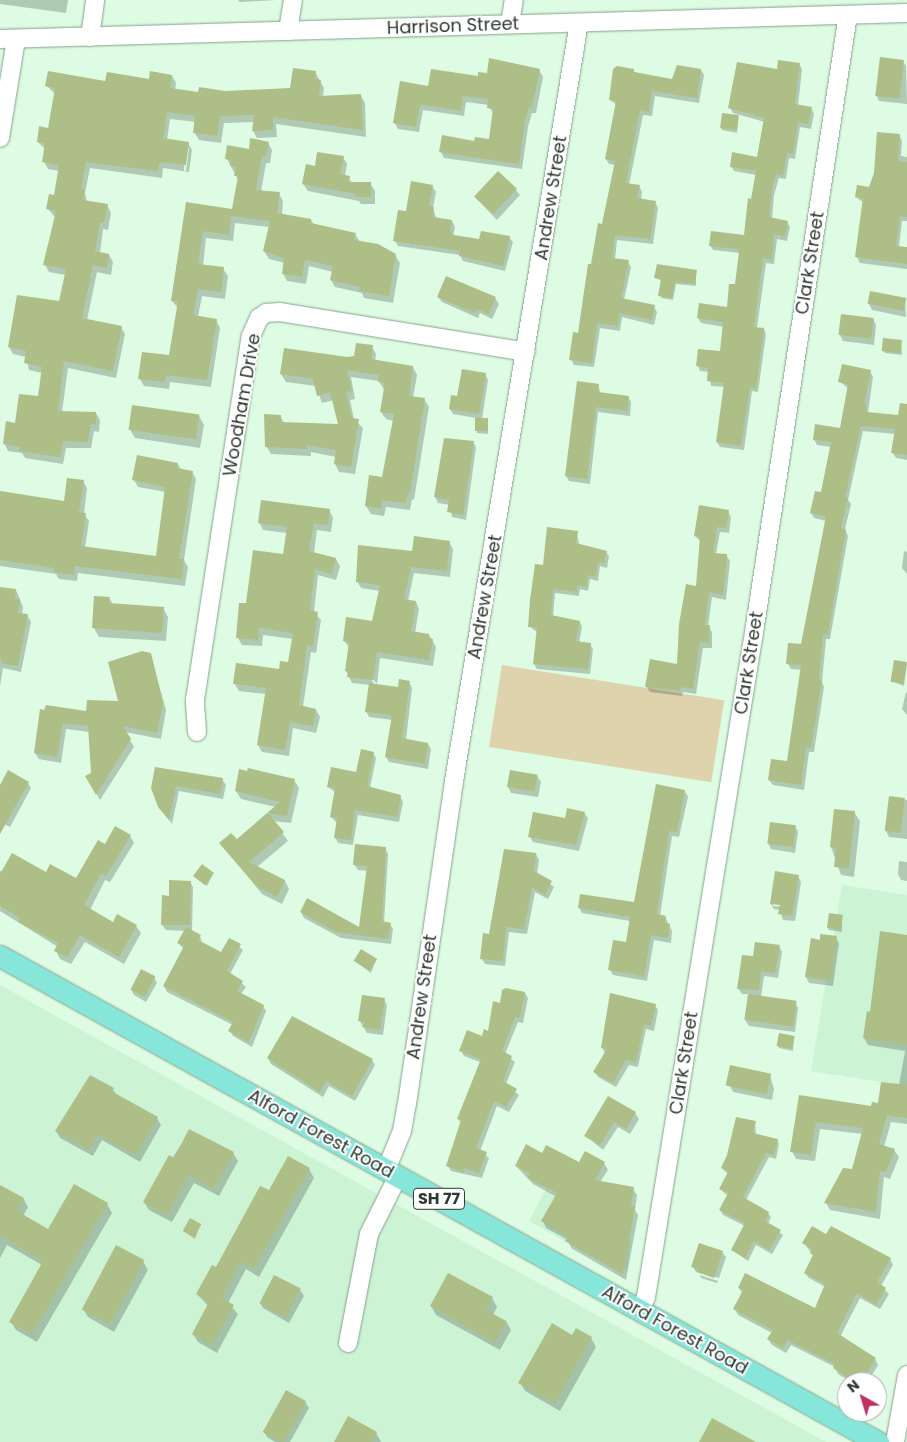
<!DOCTYPE html>
<style>
body{margin:0}
#map{position:relative;width:907px;height:1442px;overflow:hidden;background:#ddfce3;font-family:Poppins,sans-serif}
div>[style]{position:absolute}
.built>*{inset:0;background:#cdf3d5}
.green>*{inset:0;background:#dfd3ad;transform-origin:0 0}
.shadow>*{inset:0;background:#0003}
.building>*{inset:0;background:#adbe86;transform-origin:0 0}
.roads{filter:drop-shadow(0 0 1px #86a28c) drop-shadow(0 0 1px #86a28c)}
.minor>*{height:18px;margin:-9px;padding:0 9px;transform-origin:9px;border-radius:9px;background:#fff}
.major>*{height:21px;margin:-10.5px;padding:0 10.5px;transform-origin:10.5px;border-radius:10.5px;background:#86e6d9}
span{translate:-50% -50%;white-space:nowrap;text-align:center;line-height:1.15;-webkit-text-stroke:4px #fff;paint-order:stroke}
.shield-label span{padding:1px 4px;background:#fff;border:1px solid;border-radius:4px;-webkit-text-stroke-width:0}
.shield-label{font-size:16px;color:#2e3a30;font-weight:700}
.street-label{font-size:18px;color:#2e3a30}
.north{position:absolute;left:837px;top:1372px;width:50px;height:50px;box-sizing:border-box;background:#fff;border:1px solid #abb0ac;border-radius:50%;rotate:321deg;font-size:14px;font-weight:700;line-height:20px;text-align:center;color:#2e3a30}
.north::after{content:'';display:block;margin:auto;width:18px;height:22px;background:#be3163;clip-path:polygon(50% 0,100% 100%,50% 72%,0 100%)}
</style>
<div id="map">
<div class="built">
<i style="clip-path:polygon(842px 885px,907px 895px,907px 1086px,811px 1071px)"></i>
<i style="clip-path:polygon(0 985px,826px 1442px,0 1442px)"></i>
<i style="clip-path:polygon(546px 1189px,631px 1241px,627px 1269px,619px 1272px,529px 1221px)"></i>
</div>
<div class="green">
<i style="left:502px;top:665px;width:225px;height:83px;rotate:9deg"></i>
</div>
<div class="shadow">
<i style="clip-path:polygon(0 0,68px 0,66px 13px,0 4px)"></i>
<i style="clip-path:polygon(238px 0,277px 0,240px 2px)"></i>
<i style="clip-path:polygon(903px 61px,906px 66px,907px 104px,879px 101px,876px 95px)"></i>
<i style="clip-path:polygon(799px 64px,802px 69px,798px 106px,811px 108px,814px 114px,811px 129px,800px 127px,795px 159px,789px 158px,786px 179px,779px 178px,774px 195px,772px 219px,787px 222px,790px 227px,787px 241px,777px 239px,774px 264px,766px 263px,757px 328px,764px 329px,766px 334px,758px 392px,752px 391px,744px 450px,720px 447px,717px 442px,725px 387px,711px 386px,709px 372px,700px 371px,698px 366px,721px 352px,724px 327px,701px 323px,698px 318px,728px 309px,737px 286px,740px 253px,713px 250px,710px 245px,745px 237px,756px 175px,734px 171px,731px 166px,758px 158px,765px 122px,733px 113px,730px 108px,778px 71px)"></i>
<i style="clip-path:polygon(617px 68px,673px 81px,701px 70px,704px 75px,699px 103px,655px 96px,652px 116px,643px 115px,629px 185px,639px 186px,642px 192px,641px 200px,655px 202px,658px 208px,653px 244px,617px 240px,615px 260px,628px 262px,631px 267px,624px 300px,654px 307px,657px 312px,654px 325px,622px 317px,620px 331px,600px 328px,594px 367px,574px 365px,571px 359px,579px 334px,615px 165px,609px 164px,606px 159px,617px 105px,610px 100px)"></i>
<i style="clip-path:polygon(539px 70px,543px 77px,536px 113px,532px 113px,528px 127px,522px 169px,444px 158px,441px 152px,490px 141px,493px 114px,489px 105px,466px 102px,464px 116px,423px 110px,419px 132px,398px 129px,394px 122px,429px 88px)"></i>
<i style="clip-path:polygon(evenodd,315px 72px,324px 88px,323px 97px,361px 96px,365px 103px,366px 137px,276px 124px,277px 137px,257px 138px,253px 131px,254px 122px,224px 123px,221px 143px,199px 140px,194px 132px,196px 122px,170px 119px,167px 140px,188px 143px,192px 150px,189px 172px,163px 168px,162px 178px,90px 168px,85px 193px,87px 202px,107px 205px,111px 213px,108px 230px,103px 229px,100px 253px,109px 255px,113px 262px,111px 275px,97px 272px,87px 320px,121px 327px,125px 334px,116px 378px,68px 368px,62px 412px,96px 413px,100px 420px,99px 432px,94px 431px,91px 448px,66px 448px,63px 464px,25px 458px,22px 453px,8px 451px,4px 443px,39px 397px,42px 373px,29px 370px,26px 357px,13px 354px,9px 347px,60px 302px,66px 275px,49px 272px,45px 265px,55px 217px,48px 209px,55px 196px,59px 171px,48px 169px,44px 162px,45px 149px,38px 142px,49px 129px,55px 94px,47px 86px,150px 81px,172px 76px,176px 83px,175px 90px,199px 94px,291px 89px,315px 72px,186px 148px,189px 148px,186px 171px,184px 171px,186px 148px)"></i>
<i style="clip-path:polygon(738px 117px,737px 133px,722px 130px,720px 127px)"></i>
<i style="clip-path:polygon(899px 135px,902px 141px,901px 156px,907px 157px,907px 221px,902px 221px,899px 247px,907px 248px,907px 269px,860px 263px,857px 257px,864px 203px,856px 197px,870px 189px)"></i>
<i style="clip-path:polygon(268px 143px,272px 150px,270px 163px,266px 163px,261px 192px,279px 194px,283px 201px,282px 215px,311px 220px,314px 225px,355px 234px,360px 242px,395px 255px,400px 263px,393px 303px,364px 298px,362px 293px,335px 287px,331px 280px,333px 272px,309px 266px,306px 284px,287px 281px,283px 273px,285px 263px,269px 259px,264px 251px,270px 227px,235px 223px,233px 241px,206px 238px,203px 266px,223px 269px,228px 276px,225px 299px,202px 296px,198px 317px,216px 320px,220px 328px,211px 387px,170px 382px,169px 389px,144px 386px,140px 379px,170px 356px,178px 308px,172px 301px,187px 204px,233px 211px,238px 180px,227px 159px)"></i>
<i style="clip-path:polygon(343px 157px,347px 164px,345px 176px,353px 183px,370px 183px,375px 191px,375px 204px,361px 204px,359px 201px,308px 191px,303px 184px,316px 168px)"></i>
<i style="clip-path:polygon(432px 186px,436px 192px,433px 208px,436px 218px,452px 221px,455px 227px,453px 236px,480px 240px,509px 237px,513px 242px,505px 271px,463px 261px,460px 255px,398px 246px,395px 241px,407px 213px)"></i>
<i style="clip-path:polygon(516px 190px,520px 195px,497px 220px,476px 198px)"></i>
<i style="clip-path:polygon(696px 271px,696px 286px,676px 284px,673px 300px,661px 298px,662px 281px,655px 278px)"></i>
<i style="clip-path:polygon(438px 297px,495px 298px,499px 304px,492px 319px,480px 313px,478px 318px,442px 302px)"></i>
<i style="clip-path:polygon(905px 299px,906px 317px,872px 310px,869px 304px)"></i>
<i style="clip-path:polygon(842px 316px,873px 319px,876px 325px,874px 345px,843px 341px,840px 335px)"></i>
<i style="clip-path:polygon(901px 341px,902px 355px,885px 353px,883px 351px)"></i>
<i style="clip-path:polygon(372px 347px,376px 354px,375px 361px,413px 367px,417px 375px,413px 398px,424px 399px,429px 407px,414px 500px,412px 499px,410px 510px,386px 507px,384px 516px,371px 514px,366px 506px,383px 478px,394px 421px,386px 419px,381px 412px,384px 390px,379px 381px,351px 377px,355px 399px,350px 400px,354px 419px,363px 428px,355px 474px,339px 472px,335px 464px,336px 457px,311px 452px,311px 456px,271px 454px,267px 447px,280px 416px,285px 424px,339px 426px,334px 400px,322px 403px,316px 386px,286px 382px,281px 374px,355px 357px)"></i>
<i style="clip-path:polygon(870px 371px,873px 377px,868px 413px,907px 418px,907px 460px,896px 458px,892px 452px,896px 434px,863px 431px,848px 500px,851px 504px,845px 529px,848px 536px,830px 639px,826px 639px,822px 682px,824px 687px,814px 752px,809px 752px,804px 790px,773px 785px,769px 780px,788px 763px,802px 670px,791px 669px,788px 664px,802px 645px,826px 521px,814px 518px,811px 513px,822px 494px,831px 447px,817px 445px,814px 439px,842px 429px,848px 388px,840px 382px)"></i>
<i style="clip-path:polygon(485px 374px,488px 380px,482px 419px,488px 422px,488px 434px,477px 433px,476px 418px,453px 414px,450px 409px)"></i>
<i style="clip-path:polygon(579px 383px,598px 385px,601px 394px,628px 397px,631px 402px,630px 416px,598px 412px,590px 484px,569px 481px,566px 476px)"></i>
<i style="clip-path:polygon(199px 416px,204px 425px,200px 448px,135px 438px,130px 430px)"></i>
<i style="clip-path:polygon(473px 442px,476px 447px,466px 520px,452px 517px,450px 505px,438px 503px,435px 497px)"></i>
<i style="clip-path:polygon(178px 464px,181px 470px,192px 472px,196px 479px,184px 560px,188px 567px,185px 586px,78px 573px,77px 581px,59px 579px,56px 574px,0 566px,0 504px,65px 502px,83px 481px,87px 488px,84px 514px,89px 521px,85px 548px,157px 557px,166px 492px,138px 487px,134px 480px)"></i>
<i style="clip-path:polygon(329px 510px,333px 517px,331px 532px,317px 530px,314px 553px,336px 559px,340px 566px,336px 580px,318px 575px,314px 612px,321px 620px,316px 653px,311px 652px,303px 707px,316px 710px,320px 717px,316px 733px,293px 728px,289px 756px,262px 752px,258px 745px,266px 694px,239px 691px,234px 683px,280px 670px,289px 664px,293px 639px,263px 635px,262px 646px,242px 645px,238px 638px,247px 605px,284px 556px,287px 533px,263px 530px,259px 522px)"></i>
<i style="clip-path:polygon(728px 511px,731px 517px,729px 533px,720px 532px,716px 554px,726px 555px,730px 561px,726px 600px,712px 597px,708px 626px,712px 632px,712px 648px,703px 648px,696px 694px,683px 692px,682px 696px,650px 692px,646px 686px,679px 665px,697px 587px,701px 542px,695px 536px)"></i>
<i style="clip-path:polygon(577px 532px,579px 545px,606px 552px,609px 556px,607px 568px,600px 566px,598px 581px,590px 579px,588px 591px,580px 589px,579px 596px,555px 593px,553px 617px,580px 622px,582px 627px,579px 643px,590px 644px,593px 649px,590px 674px,537px 669px,534px 664px,537px 632px,529px 626px,544px 567px)"></i>
<i style="clip-path:polygon(449px 542px,453px 549px,450px 577px,414px 573px,408px 601px,416px 602px,419px 609px,415px 633px,429px 635px,436px 647px,433px 666px,380px 658px,377px 684px,369px 675px,375px 686px,399px 689px,409px 682px,412px 688px,406px 740px,428px 744px,431px 749px,428px 769px,389px 762px,386px 757px,393px 720px,369px 717px,366px 711px,370px 685px,352px 683px,346px 671px,350px 648px,344px 641px,373px 622px,380px 591px,361px 588px,357px 581px,413px 552px)"></i>
<i style="clip-path:polygon(904px 551px,907px 552px,907px 574px,902px 568px)"></i>
<i style="clip-path:polygon(0 590px,16px 590px,23px 607px,22px 615px,27px 615px,31px 622px,21px 672px,3px 668px,0 686px)"></i>
<i style="clip-path:polygon(109px 598px,113px 604px,163px 608px,168px 617px,166px 641px,99px 637px,94px 628px)"></i>
<i style="clip-path:polygon(150px 654px,166px 710px,161px 739px,125px 732px,134px 747px,100px 800px,87px 776px,92px 773px,90px 732px,66px 729px,61px 763px,39px 759px,35px 753px,41px 711px,87px 712px,120px 703px)"></i>
<i style="clip-path:polygon(895px 661px,907px 664px,904px 686px,891px 681px)"></i>
<i style="clip-path:polygon(906px 692px,907px 693px,907px 715px,902px 709px)"></i>
<i style="clip-path:polygon(373px 753px,376px 758px,370px 788px,400px 796px,403px 802px,399px 822px,358px 815px,353px 845px,338px 843px,335px 837px,337px 823px,331px 817px,336px 793px,328px 787px,357px 773px)"></i>
<i style="clip-path:polygon(537px 776px,541px 782px,538px 797px,511px 793px,508px 787px)"></i>
<i style="clip-path:polygon(222px 779px,226px 785px,223px 799px,179px 791px,172px 824px,159px 807px,153px 788px)"></i>
<i style="clip-path:polygon(294px 780px,299px 788px,291px 823px,273px 821px,288px 841px,257px 867px,285px 881px,289px 889px,282px 904px,262px 894px,221px 843px,237px 841px,276px 807px,241px 799px,236px 791px)"></i>
<i style="clip-path:polygon(28px 783px,31px 788px,10px 827px,0 822px,0 788px)"></i>
<i style="clip-path:polygon(685px 791px,688px 797px,679px 837px,672px 836px,660px 916px,665px 917px,672px 931px,671px 943px,654px 940px,647px 981px,613px 975px,610px 970px,627px 944px,630px 921px,582px 913px,579px 907px,635px 904px)"></i>
<i style="clip-path:polygon(890px 798px,907px 800px,907px 839px,889px 837px,886px 831px)"></i>
<i style="clip-path:polygon(854px 812px,860px 821px,854px 877px,841px 875px,831px 847px)"></i>
<i style="clip-path:polygon(584px 813px,588px 818px,579px 851px,533px 842px,530px 837px)"></i>
<i style="clip-path:polygon(795px 826px,798px 832px,795px 853px,771px 849px,768px 843px)"></i>
<i style="clip-path:polygon(130px 836px,134px 843px,110px 882px,105px 880px,90px 910px,113px 923px,136px 926px,141px 933px,124px 964px,85px 942px,71px 964px,60px 959px,56px 951px,58px 947px,0 911px,0 871px,46px 874px,77px 880px,106px 845px)"></i>
<i style="clip-path:polygon(385px 848px,388px 854px,384px 923px,390px 924px,393px 929px,391px 944px,341px 938px,304px 918px,301px 912px,360px 929px,368px 871px,358px 870px,354px 864px)"></i>
<i style="clip-path:polygon(536px 854px,539px 860px,537px 874px,554px 887px,548px 899px,535px 892px,527px 934px,509px 932px,505px 966px,485px 964px,482px 959px,490px 936px)"></i>
<i style="clip-path:polygon(899px 861px,907px 862px,907px 881px,901px 880px,898px 874px)"></i>
<i style="clip-path:polygon(213px 874px,207px 886px,196px 878px)"></i>
<i style="clip-path:polygon(evenodd,798px 876px,801px 882px,795px 921px,783px 920px,780px 910px,774px 909px,771px 904px,798px 876px,773px 903px,786px 905px,786px 907px,773px 906px,773px 903px)"></i>
<i style="clip-path:polygon(190px 882px,193px 887px,192px 932px,200px 936px,202px 943px,221px 954px,230px 940px,243px 950px,230px 974px,246px 987px,241px 994px,263px 1006px,266px 1011px,252px 1047px,233px 1036px,230px 1031px,233px 1025px,167px 992px,164px 986px,184px 949px,178px 943px,185px 931px,166px 930px,162px 925px,170px 897px)"></i>
<i style="clip-path:polygon(842px 916px,842px 932px,829px 930px,828px 928px)"></i>
<i style="clip-path:polygon(907px 936px,907px 1124px,891px 1122px,884px 1147px,894px 1150px,899px 1157px,890px 1179px,884px 1177px,880px 1219px,830px 1210px,826px 1203px,844px 1169px,853px 1171px,863px 1134px,820px 1129px,815px 1161px,796px 1159px,792px 1151px,800px 1096px,872px 1108px,899px 1085px,905px 1051px,868px 1045px,864px 1038px,871px 1013px)"></i>
<i style="clip-path:polygon(836px 938px,839px 943px,833px 986px,809px 983px,806px 977px,821px 941px)"></i>
<i style="clip-path:polygon(779px 946px,782px 952px,778px 978px,764px 976px,761px 997px,795px 1002px,798px 1008px,795px 1032px,749px 1026px,745px 1020px,749px 994px,742px 994px,738px 988px)"></i>
<i style="clip-path:polygon(376px 960px,371px 973px,355px 961px)"></i>
<i style="clip-path:polygon(154px 977px,157px 983px,146px 1002px,134px 995px,131px 989px)"></i>
<i style="clip-path:polygon(525px 993px,528px 998px,523px 1023px,518px 1022px,505px 1054px,515px 1062px,506px 1084px,519px 1095px,509px 1112px,497px 1106px,480px 1151px,489px 1158px,482px 1178px,451px 1171px,448px 1166px,461px 1123px,458px 1119px,480px 1062px,464px 1056px,461px 1050px,489px 1033px,501px 1004px)"></i>
<i style="clip-path:polygon(384px 999px,387px 1005px,383px 1035px,367px 1033px,359px 1020px)"></i>
<i style="clip-path:polygon(655px 1005px,658px 1010px,654px 1031px,646px 1029px,638px 1067px,629px 1065px,616px 1087px,598px 1077px,595px 1072px,605px 1054px,602px 1047px)"></i>
<i style="clip-path:polygon(794px 1037px,793px 1051px,779px 1048px,778px 1046px)"></i>
<i style="clip-path:polygon(268px 1058px,372px 1060px,375px 1065px,355px 1101px,329px 1086px,323px 1097px,271px 1064px)"></i>
<i style="clip-path:polygon(770px 1075px,774px 1089px,772px 1100px,733px 1092px,730px 1086px)"></i>
<i style="clip-path:polygon(113px 1089px,117px 1096px,157px 1118px,161px 1125px,140px 1162px,102px 1140px,93px 1156px,60px 1138px,56px 1131px)"></i>
<i style="clip-path:polygon(609px 1097px,635px 1113px,639px 1119px,630px 1134px,618px 1127px,603px 1150px,586px 1136px)"></i>
<i style="clip-path:polygon(755px 1122px,756px 1135px,777px 1140px,779px 1144px,776px 1159px,769px 1157px,746px 1200px,768px 1213px,771px 1217px,768px 1224px,783px 1235px,772px 1254px,756px 1245px,748px 1261px,732px 1250px,745px 1226px,723px 1215px,720px 1210px,728px 1196px,720px 1189px,728px 1174px,722px 1168px)"></i>
<i style="clip-path:polygon(190px 1131px,233px 1153px,238px 1161px,219px 1196px,194px 1183px,172px 1222px,149px 1210px,144px 1202px)"></i>
<i style="clip-path:polygon(543px 1154px,579px 1164px,604px 1163px,608px 1170px,600px 1182px,633px 1189px,637px 1195px,635px 1210px,638px 1215px,626px 1280px,571px 1248px,568px 1240px,546px 1228px,543px 1221px,557px 1197px,533px 1184px,516px 1166px)"></i>
<i style="clip-path:polygon(309px 1169px,314px 1178px,259px 1277px,246px 1269px,228px 1303px,238px 1314px,217px 1353px,198px 1342px,193px 1334px,208px 1306px,197px 1294px,269px 1192px)"></i>
<i style="clip-path:polygon(0 1194px,23px 1198px,28px 1207px,23px 1216px,48px 1231px,107px 1204px,112px 1213px,37px 1342px,16px 1330px,11px 1322px,42px 1265px,7px 1245px,0 1258px)"></i>
<i style="clip-path:polygon(200px 1225px,195px 1239px,184px 1231px)"></i>
<i style="clip-path:polygon(827px 1236px,890px 1259px,893px 1265px,881px 1286px,889px 1294px,880px 1309px,860px 1298px,840px 1337px,875px 1359px,878px 1365px,868px 1382px,851px 1382px,838px 1374px,835px 1367px,791px 1345px,786px 1353px,772px 1345px,768px 1339px,772px 1333px,738px 1315px,735px 1309px,743px 1294px,739px 1288px,816px 1310px,825px 1287px,809px 1278px,805px 1273px,814px 1257px,804px 1243px)"></i>
<i style="clip-path:polygon(722px 1252px,726px 1257px,719px 1278px,696px 1272px,693px 1267px)"></i>
<i style="clip-path:polygon(143px 1261px,148px 1270px,114px 1332px,88px 1317px,83px 1309px)"></i>
<i style="clip-path:polygon(700px 1275px,718px 1281px,717px 1283px,701px 1278px)"></i>
<i style="clip-path:polygon(274px 1276px,300px 1290px,304px 1296px,289px 1323px,263px 1308px,260px 1303px)"></i>
<i style="clip-path:polygon(492px 1298px,497px 1307px,493px 1315px,506px 1321px,511px 1330px,500px 1350px,436px 1315px,431px 1306px)"></i>
<i style="clip-path:polygon(572px 1337px,591px 1338px,596px 1347px,560px 1411px,525px 1391px,520px 1382px)"></i>
<i style="clip-path:polygon(305px 1402px,309px 1408px,290px 1442px,275px 1442px,267px 1437px,264px 1432px)"></i>
<i style="clip-path:polygon(376px 1433px,381px 1442px,335px 1442px)"></i>
</div>
<div class="building">
<i style="left:880px;top:57px;width:24px;height:39px;rotate:7deg"></i>
<i style="clip-path:polygon(489px 58px,540px 69px,532px 108px,529px 107px,525px 120px,519px 164px,439px 152px,442px 135px,474px 141px,475px 137px,489px 139px,493px 109px,487px 108px,488px 99px,463px 96px,461px 111px,420px 104px,416px 127px,393px 123px,400px 81px,428px 86px,431px 69px,478px 76px,478px 72px,487px 73px)"></i>
<i style="clip-path:polygon(778px 60px,800px 63px,795px 104px,812px 107px,808px 124px,798px 122px,793px 154px,787px 153px,783px 175px,776px 174px,772px 189px,769px 217px,788px 221px,785px 236px,774px 234px,772px 259px,763px 258px,754px 327px,764px 328px,756px 388px,750px 387px,741px 446px,716px 442px,724px 383px,707px 381px,708px 368px,696px 366px,698px 349px,720px 351px,723px 322px,697px 318px,699px 303px,727px 307px,729px 284px,735px 284px,739px 252px,737px 249px,709px 246px,711px 231px,744px 235px,748px 198px,751px 199px,756px 171px,730px 167px,732px 152px,757px 157px,764px 118px,728px 108px,737px 62px,777px 69px)"></i>
<i style="clip-path:polygon(677px 65px,701px 69px,697px 98px,652px 91px,649px 112px,640px 110px,626px 183px,640px 185px,637px 198px,656px 201px,650px 239px,615px 235px,612px 258px,629px 260px,621px 298px,655px 305px,652px 320px,619px 313px,618px 326px,597px 323px,592px 363px,569px 360px,573px 332px,578px 333px,588px 264px,591px 264px,598px 223px,602px 224px,615px 161px,605px 159px,616px 101px,609px 100px,613px 69px,617px 66px,634px 69px,634px 72px,672px 79px)"></i>
<i style="clip-path:polygon(293px 68px,316px 71px,315px 79px,321px 80px,319px 96px,361px 94px,363px 130px,273px 117px,273px 130px,252px 131px,254px 115px,220px 116px,217px 136px,193px 133px,195px 116px,167px 112px,163px 138px,189px 142px,186px 165px,160px 162px,158px 171px,86px 162px,81px 189px,85px 189px,83px 200px,108px 204px,104px 223px,100px 222px,95px 251px,109px 254px,107px 268px,93px 265px,82px 318px,122px 326px,113px 371px,64px 361px,58px 411px,96px 412px,96px 425px,91px 424px,88px 442px,63px 441px,60px 457px,19px 451px,20px 447px,3px 444px,6px 421px,15px 423px,19px 394px,38px 396px,42px 367px,24px 363px,26px 351px,8px 347px,17px 295px,59px 301px,66px 269px,43px 265px,56px 211px,46px 209px,49px 194px,54px 195px,59px 165px,42px 162px,45px 143px,37px 142px,39px 126px,48px 128px,55px 88px,45px 86px,48px 71px,105px 81px,107px 72px,149px 79px,150px 71px,172px 75px,170px 88px,198px 92px,199px 87px,225px 91px,290px 88px)"></i>
<i style="left:722px;top:113px;width:17px;height:15px;rotate:7deg"></i>
<i style="clip-path:polygon(877px 132px,900px 134px,898px 161px,907px 162px,907px 217px,900px 216px,896px 246px,907px 247px,907px 264px,855px 257px,862px 205px,863px 199px,855px 197px,857px 185px,869px 187px,874px 173px)"></i>
<i style="clip-path:polygon(250px 138px,269px 142px,266px 156px,262px 156px,256px 190px,280px 192px,277px 213px,311px 219px,311px 223px,356px 233px,354px 240px,378px 244px,396px 254px,389px 296px,359px 291px,360px 287px,330px 280px,333px 266px,305px 260px,302px 277px,282px 274px,284px 258px,263px 251px,270px 221px,231px 216px,229px 235px,203px 231px,198px 264px,224px 267px,221px 292px,198px 289px,193px 315px,217px 319px,207px 380px,166px 375px,165px 382px,138px 379px,142px 352px,169px 355px,178px 301px,171px 301px,186px 202px,232px 209px,238px 176px,234px 176px,236px 167px,230px 166px,231px 160px,225px 159px,227px 145px,249px 149px)"></i>
<i style="clip-path:polygon(317px 152px,344px 156px,340px 174px,350px 176px,349px 182px,371px 182px,371px 197px,355px 197px,356px 194px,302px 184px,306px 164px,315px 166px)"></i>
<i style="left:498px;top:171px;width:26px;height:35px;rotate:43deg"></i>
<i style="clip-path:polygon(411px 181px,433px 185px,429px 206px,434px 207px,433px 217px,452px 220px,450px 232px,454px 235px,479px 239px,481px 231px,510px 236px,503px 266px,459px 256px,460px 251px,393px 241px,398px 210px,406px 211px)"></i>
<i style="clip-path:polygon(657px 264px,697px 270px,695px 284px,675px 282px,672px 298px,658px 296px,661px 279px,654px 278px)"></i>
<i style="clip-path:polygon(446px 276px,496px 297px,489px 314px,477px 309px,475px 313px,437px 297px)"></i>
<i style="left:870px;top:291px;width:37px;height:13px;rotate:11deg"></i>
<i style="left:841px;top:314px;width:33px;height:21px;rotate:7deg"></i>
<i style="left:883px;top:338px;width:19px;height:13px;rotate:6deg"></i>
<i style="clip-path:polygon(356px 343px,373px 345px,371px 359px,413px 366px,409px 396px,425px 398px,410px 493px,408px 492px,406px 503px,382px 500px,381px 509px,365px 506px,369px 475px,382px 477px,394px 414px,380px 412px,385px 383px,378px 382px,379px 375px,347px 370px,352px 391px,346px 392px,352px 418px,359px 419px,351px 467px,334px 464px,336px 450px,307px 445px,307px 449px,265px 447px,264px 414px,281px 415px,281px 422px,338px 424px,330px 392px,317px 396px,313px 379px,280px 374px,284px 348px,347px 357px,354px 356px)"></i>
<i style="clip-path:polygon(842px 364px,871px 370px,865px 400px,867px 412px,898px 415px,900px 403px,907px 404px,907px 455px,891px 453px,895px 429px,861px 426px,845px 497px,848px 498px,841px 528px,846px 529px,828px 634px,823px 634px,819px 679px,822px 680px,811px 748px,806px 747px,801px 785px,768px 780px,771px 759px,787px 761px,801px 665px,786px 664px,788px 643px,801px 644px,826px 516px,810px 513px,815px 491px,821px 492px,831px 442px,813px 440px,815px 424px,840px 428px,848px 384px,838px 382px)"></i>
<i style="clip-path:polygon(462px 369px,486px 373px,479px 414px,449px 409px,451px 395px,457px 396px)"></i>
<i style="clip-path:polygon(577px 381px,599px 384px,598px 392px,629px 396px,627px 411px,596px 407px,587px 479px,565px 476px)"></i>
<i style="left:132px;top:405px;width:68px;height:25px;rotate:8deg"></i>
<i style="left:475px;top:418px;width:13px;height:13px"></i>
<i style="clip-path:polygon(444px 438px,474px 441px,463px 515px,447px 512px,449px 500px,434px 497px)"></i>
<i style="clip-path:polygon(137px 455px,178px 463px,177px 468px,193px 471px,179px 559px,184px 559px,182px 579px,75px 566px,74px 575px,54px 572px,54px 568px,0 560px,0 491px,64px 501px,67px 478px,84px 480px,79px 512px,86px 513px,81px 546px,156px 556px,165px 487px,132px 480px)"></i>
<i style="clip-path:polygon(261px 500px,330px 509px,328px 525px,314px 523px,309px 551px,336px 558px,332px 574px,315px 569px,310px 610px,318px 612px,313px 646px,307px 645px,299px 705px,316px 709px,313px 726px,290px 722px,285px 750px,257px 745px,266px 688px,233px 684px,236px 663px,279px 669px,280px 661px,288px 662px,293px 633px,259px 628px,258px 640px,236px 638px,239px 603px,246px 603px,253px 550px,283px 554px,287px 527px,258px 523px)"></i>
<i style="clip-path:polygon(699px 505px,729px 510px,726px 528px,717px 527px,713px 553px,727px 554px,723px 595px,709px 592px,705px 625px,710px 625px,709px 643px,700px 642px,693px 689px,681px 687px,680px 691px,645px 687px,650px 659px,677px 664px,679px 624px,686px 584px,696px 586px,700px 537px,694px 536px)"></i>
<i style="clip-path:polygon(547px 527px,578px 531px,576px 543px,607px 551px,604px 563px,598px 562px,596px 576px,588px 575px,586px 587px,577px 585px,577px 592px,553px 589px,551px 615px,580px 621px,576px 641px,591px 643px,588px 669px,533px 664px,537px 627px,528px 627px,530px 600px,535px 564px,543px 565px)"></i>
<i style="clip-path:polygon(414px 536px,450px 541px,447px 571px,411px 567px,404px 599px,416px 601px,411px 631px,429px 634px,429px 638px,433px 639px,429px 660px,377px 652px,373px 680px,347px 677px,348px 672px,345px 671px,349px 642px,343px 641px,346px 617px,372px 621px,380px 585px,356px 582px,358px 545px,412px 551px)"></i>
<i style="clip-path:polygon(0 587px,16px 589px,15px 599px,20px 599px,18px 613px,28px 614px,18px 666px,2px 663px,0 657px)"></i>
<i style="clip-path:polygon(94px 596px,110px 597px,109px 603px,164px 607px,162px 633px,92px 628px)"></i>
<i style="clip-path:polygon(142px 651px,151px 653px,163px 702px,157px 733px,123px 726px,131px 739px,96px 795px,85px 776px,91px 773px,88px 726px,63px 723px,57px 757px,34px 753px,40px 709px,44px 710px,46px 705px,86px 711px,87px 700px,118px 701px,108px 662px)"></i>
<i style="left:894px;top:660px;width:13px;height:22px;rotate:9deg"></i>
<i style="clip-path:polygon(399px 679px,410px 681px,402px 738px,428px 743px,425px 764px,385px 757px,392px 715px,365px 712px,369px 683px,398px 687px)"></i>
<i style="clip-path:polygon(361px 749px,374px 752px,367px 786px,401px 795px,397px 817px,355px 810px,351px 840px,334px 838px,337px 818px,330px 817px,335px 788px,327px 787px,331px 767px,356px 772px)"></i>
<i style="clip-path:polygon(155px 767px,223px 778px,220px 794px,176px 786px,169px 820px,158px 807px,151px 788px)"></i>
<i style="clip-path:polygon(248px 768px,295px 779px,287px 816px,268px 813px,284px 832px,249px 862px,285px 880px,277px 897px,256px 886px,219px 843px,231px 833px,237px 839px,280px 802px,235px 791px,239px 769px,247px 771px)"></i>
<i style="clip-path:polygon(8px 770px,29px 782px,0 834px,0 785px)"></i>
<i style="left:510px;top:770px;width:28px;height:17px;rotate:10deg"></i>
<i style="clip-path:polygon(656px 784px,685px 790px,677px 832px,669px 831px,657px 914px,666px 916px,665px 923px,670px 924px,668px 938px,651px 935px,644px 976px,608px 970px,613px 940px,626px 942px,630px 917px,578px 908px,580px 894px,634px 902px)"></i>
<i style="left:889px;top:796px;width:16px;height:35px;rotate:7deg"></i>
<i style="clip-path:polygon(567px 808px,585px 812px,576px 845px,528px 837px,533px 812px,565px 818px)"></i>
<i style="clip-path:polygon(834px 809px,855px 811px,849px 868px,834px 867px,836px 848px,830px 847px)"></i>
<i style="left:770px;top:822px;width:26px;height:22px;rotate:7deg"></i>
<i style="clip-path:polygon(115px 826px,131px 835px,106px 876px,101px 873px,84px 905px,113px 922px,117px 914px,137px 925px,119px 957px,80px 935px,67px 957px,54px 951px,58px 943px,18px 922px,20px 918px,0 906px,0 874px,12px 853px,46px 872px,50px 864px,76px 878px,98px 840px,105px 844px)"></i>
<i style="clip-path:polygon(355px 844px,386px 847px,382px 921px,391px 923px,388px 939px,336px 932px,300px 912px,307px 898px,359px 927px,367px 866px,353px 865px)"></i>
<i style="clip-path:polygon(504px 849px,536px 853px,534px 871px,552px 881px,545px 895px,532px 887px,524px 929px,506px 927px,503px 961px,480px 959px,483px 933px,489px 934px)"></i>
<i style="left:202px;top:864px;width:15px;height:15px;rotate:37deg"></i>
<i style="clip-path:polygon(775px 871px,799px 875px,792px 916px,778px 914px,780px 905px,770px 904px)"></i>
<i style="clip-path:polygon(169px 880px,191px 881px,190px 925px,161px 925px,162px 895px,169px 896px)"></i>
<i style="left:829px;top:913px;width:14px;height:15px;rotate:8deg"></i>
<i style="clip-path:polygon(186px 927px,201px 935px,198px 940px,221px 952px,229px 938px,241px 944px,227px 971px,243px 981px,237px 991px,264px 1005px,249px 1042px,228px 1031px,233px 1022px,163px 986px,184px 946px,177px 943px)"></i>
<i style="clip-path:polygon(880px 931px,907px 935px,907px 1045px,863px 1038px,867px 1011px,870px 1012px)"></i>
<i style="clip-path:polygon(820px 934px,837px 936px,830px 981px,805px 977px,811px 938px,820px 940px)"></i>
<i style="clip-path:polygon(755px 942px,780px 945px,775px 973px,761px 971px,759px 990px,737px 989px,742px 955px,753px 956px)"></i>
<i style="left:361px;top:949px;width:19px;height:14px;rotate:32deg"></i>
<i style="left:141px;top:969px;width:16px;height:23px;rotate:27deg"></i>
<i style="clip-path:polygon(506px 988px,525px 992px,520px 1018px,515px 1017px,502px 1051px,512px 1056px,503px 1081px,517px 1089px,506px 1107px,494px 1101px,476px 1148px,487px 1152px,479px 1173px,464px 1168px,463px 1172px,446px 1166px,461px 1120px,457px 1119px,481px 1059px,459px 1051px,467px 1030px,482px 1036px,484px 1029px,488px 1031px,493px 1001px,500px 1003px,502px 990px)"></i>
<i style="clip-path:polygon(610px 993px,656px 1004px,651px 1026px,644px 1024px,636px 1062px,626px 1060px,613px 1083px,593px 1072px,607px 1049px,601px 1048px)"></i>
<i style="left:748px;top:994px;width:49px;height:26px;rotate:8deg"></i>
<i style="clip-path:polygon(362px 995px,385px 998px,380px 1030px,362px 1027px,365px 1022px,358px 1021px)"></i>
<i style="clip-path:polygon(292px 1016px,373px 1059px,352px 1096px,326px 1081px,320px 1092px,267px 1058px)"></i>
<i style="left:779px;top:1033px;width:16px;height:13px;rotate:11deg"></i>
<i style="left:730px;top:1065px;width:42px;height:21px;rotate:12deg"></i>
<i style="clip-path:polygon(90px 1075px,114px 1088px,111px 1091px,158px 1117px,136px 1155px,98px 1134px,89px 1150px,55px 1131px)"></i>
<i style="clip-path:polygon(881px 1082px,907px 1085px,907px 1118px,887px 1115px,879px 1144px,895px 1149px,886px 1172px,880px 1171px,876px 1212px,824px 1203px,843px 1168px,852px 1169px,863px 1128px,816px 1122px,811px 1155px,790px 1152px,799px 1095px,871px 1106px,872px 1102px,878px 1103px)"></i>
<i style="clip-path:polygon(608px 1096px,636px 1112px,626px 1129px,614px 1122px,600px 1145px,584px 1136px)"></i>
<i style="clip-path:polygon(736px 1117px,756px 1121px,753px 1133px,778px 1139px,774px 1155px,766px 1153px,743px 1197px,769px 1212px,765px 1221px,781px 1230px,769px 1250px,754px 1241px,745px 1258px,731px 1250px,745px 1223px,719px 1210px,728px 1193px,719px 1189px,728px 1172px,721px 1168px,727px 1155px)"></i>
<i style="clip-path:polygon(189px 1129px,234px 1152px,214px 1189px,189px 1175px,167px 1215px,143px 1202px,169px 1155px,174px 1158px)"></i>
<i style="clip-path:polygon(526px 1144px,542px 1153px,546px 1145px,579px 1162px,585px 1151px,605px 1162px,595px 1180px,634px 1187px,631px 1206px,635px 1207px,623px 1274px,565px 1241px,568px 1237px,541px 1221px,557px 1193px,527px 1178px,530px 1173px,515px 1166px)"></i>
<i style="clip-path:polygon(288px 1156px,310px 1168px,254px 1269px,241px 1261px,221px 1298px,234px 1305px,212px 1345px,192px 1334px,209px 1302px,196px 1294px,212px 1265px,216px 1267px,260px 1186px,269px 1190px)"></i>
<i style="clip-path:polygon(74px 1184px,108px 1203px,32px 1334px,9px 1322px,43px 1261px,0 1235px,0 1185px,24px 1198px,17px 1211px,48px 1229px)"></i>
<i style="left:190px;top:1218px;width:13px;height:15px;rotate:29deg"></i>
<i style="clip-path:polygon(812px 1226px,826px 1234px,831px 1226px,891px 1258px,877px 1282px,886px 1288px,876px 1305px,857px 1293px,837px 1333px,876px 1358px,861px 1382px,855px 1382px,833px 1368px,835px 1364px,787px 1340px,783px 1348px,767px 1339px,773px 1330px,733px 1309px,743px 1290px,738px 1288px,745px 1273px,815px 1308px,825px 1284px,804px 1273px,813px 1255px,810px 1253px,812px 1249px,802px 1243px)"></i>
<i style="clip-path:polygon(699px 1243px,723px 1251px,714px 1278px,697px 1272px,698px 1269px,691px 1267px)"></i>
<i style="left:116px;top:1245px;width:32px;height:73px;rotate:28deg"></i>
<i style="clip-path:polygon(448px 1273px,493px 1297px,486px 1310px,506px 1321px,495px 1342px,430px 1306px)"></i>
<i style="left:274px;top:1275px;width:30px;height:32px;rotate:27deg"></i>
<i style="clip-path:polygon(552px 1323px,572px 1335px,576px 1328px,592px 1337px,555px 1403px,518px 1383px)"></i>
<i style="left:286px;top:1390px;width:23px;height:48px;rotate:29deg"></i>
<i style="clip-path:polygon(348px 1416px,377px 1432px,372px 1442px,334px 1442px)"></i>
<i style="clip-path:polygon(712px 1418px,756px 1442px,699px 1442px)"></i>
</div>
<div class="roads">
<div class="minor">
<i style="left:510px;top:24px;width:24px;rotate:-81deg"></i>
<i style="left:288px;top:31px;width:31px;rotate:-81deg"></i>
<i style="left:90px;top:37px;width:37px;rotate:-82deg"></i>
<i style="left:0;top:39px;width:907px;rotate:-1.64deg"></i>
<i style="left:0;top:138px;width:100px;rotate:-80.8deg"></i>
<i style="left:197px;top:732px;width:32px;rotate:-94deg"></i>
<i style="left:195px;top:700px;width:368px;rotate:-81.3deg"></i>
<i style="left:251px;top:336px;width:20px;rotate:-66deg"></i>
<i style="left:259px;top:318px;width:9px;rotate:-36deg"></i>
<i style="left:266px;top:313px;width:14px;rotate:-4deg"></i>
<i style="left:280px;top:312px;width:249px;rotate:9.2deg"></i>
<i style="left:386px;top:1170px;width:42px;rotate:-67.7deg"></i>
<i style="left:402px;top:1131px;width:27px;rotate:-80deg"></i>
<i style="left:407px;top:1104px;width:326px;rotate:-81.7deg"></i>
<i style="left:454px;top:781px;width:768px;rotate:-80.64deg"></i>
<i style="left:640px;top:1310px;width:14px;rotate:-65deg"></i>
<i style="left:646px;top:1297px;width:680px;rotate:-80.77deg"></i>
<i style="left:755px;top:626px;width:618px;rotate:-81.35deg"></i>
<i style="left:348px;top:1343px;width:111px;rotate:-79.1deg"></i>
<i style="left:369px;top:1234px;width:65px;rotate:-63.4deg"></i>
<i style="left:895px;top:1442px;width:68px;rotate:-79.8deg"></i>
</div>
<div class="major">
<i style="left:0;top:956px;width:1004px;rotate:28.97deg"></i>
</div>
</div>
<div class="shield-label">
<span style="left:439px;top:1199px">SH 77</span>
</div>
<div class="street-label">
<span style="left:453px;top:26px;rotate:-2deg">Harrison Street</span>
<span style="left:551px;top:198px;rotate:-81deg">Andrew Street</span>
<span style="left:810px;top:263px;rotate:-81deg">Clark Street</span>
<span style="left:242px;top:405px;rotate:-80deg">Woodham Drive</span>
<span style="left:485px;top:597px;rotate:-80deg">Andrew Street</span>
<span style="left:749px;top:663px;rotate:-81deg">Clark Street</span>
<span style="left:422px;top:997px;rotate:-82deg">Andrew Street</span>
<span style="left:684px;top:1063px;rotate:-81deg">Clark Street</span>
<span style="left:321px;top:1134px;rotate:29deg">Alford Forest Road</span>
<span style="left:675px;top:1330px;rotate:29deg">Alford Forest Road</span>
</div>
<div class="north">N</div>
</div>
